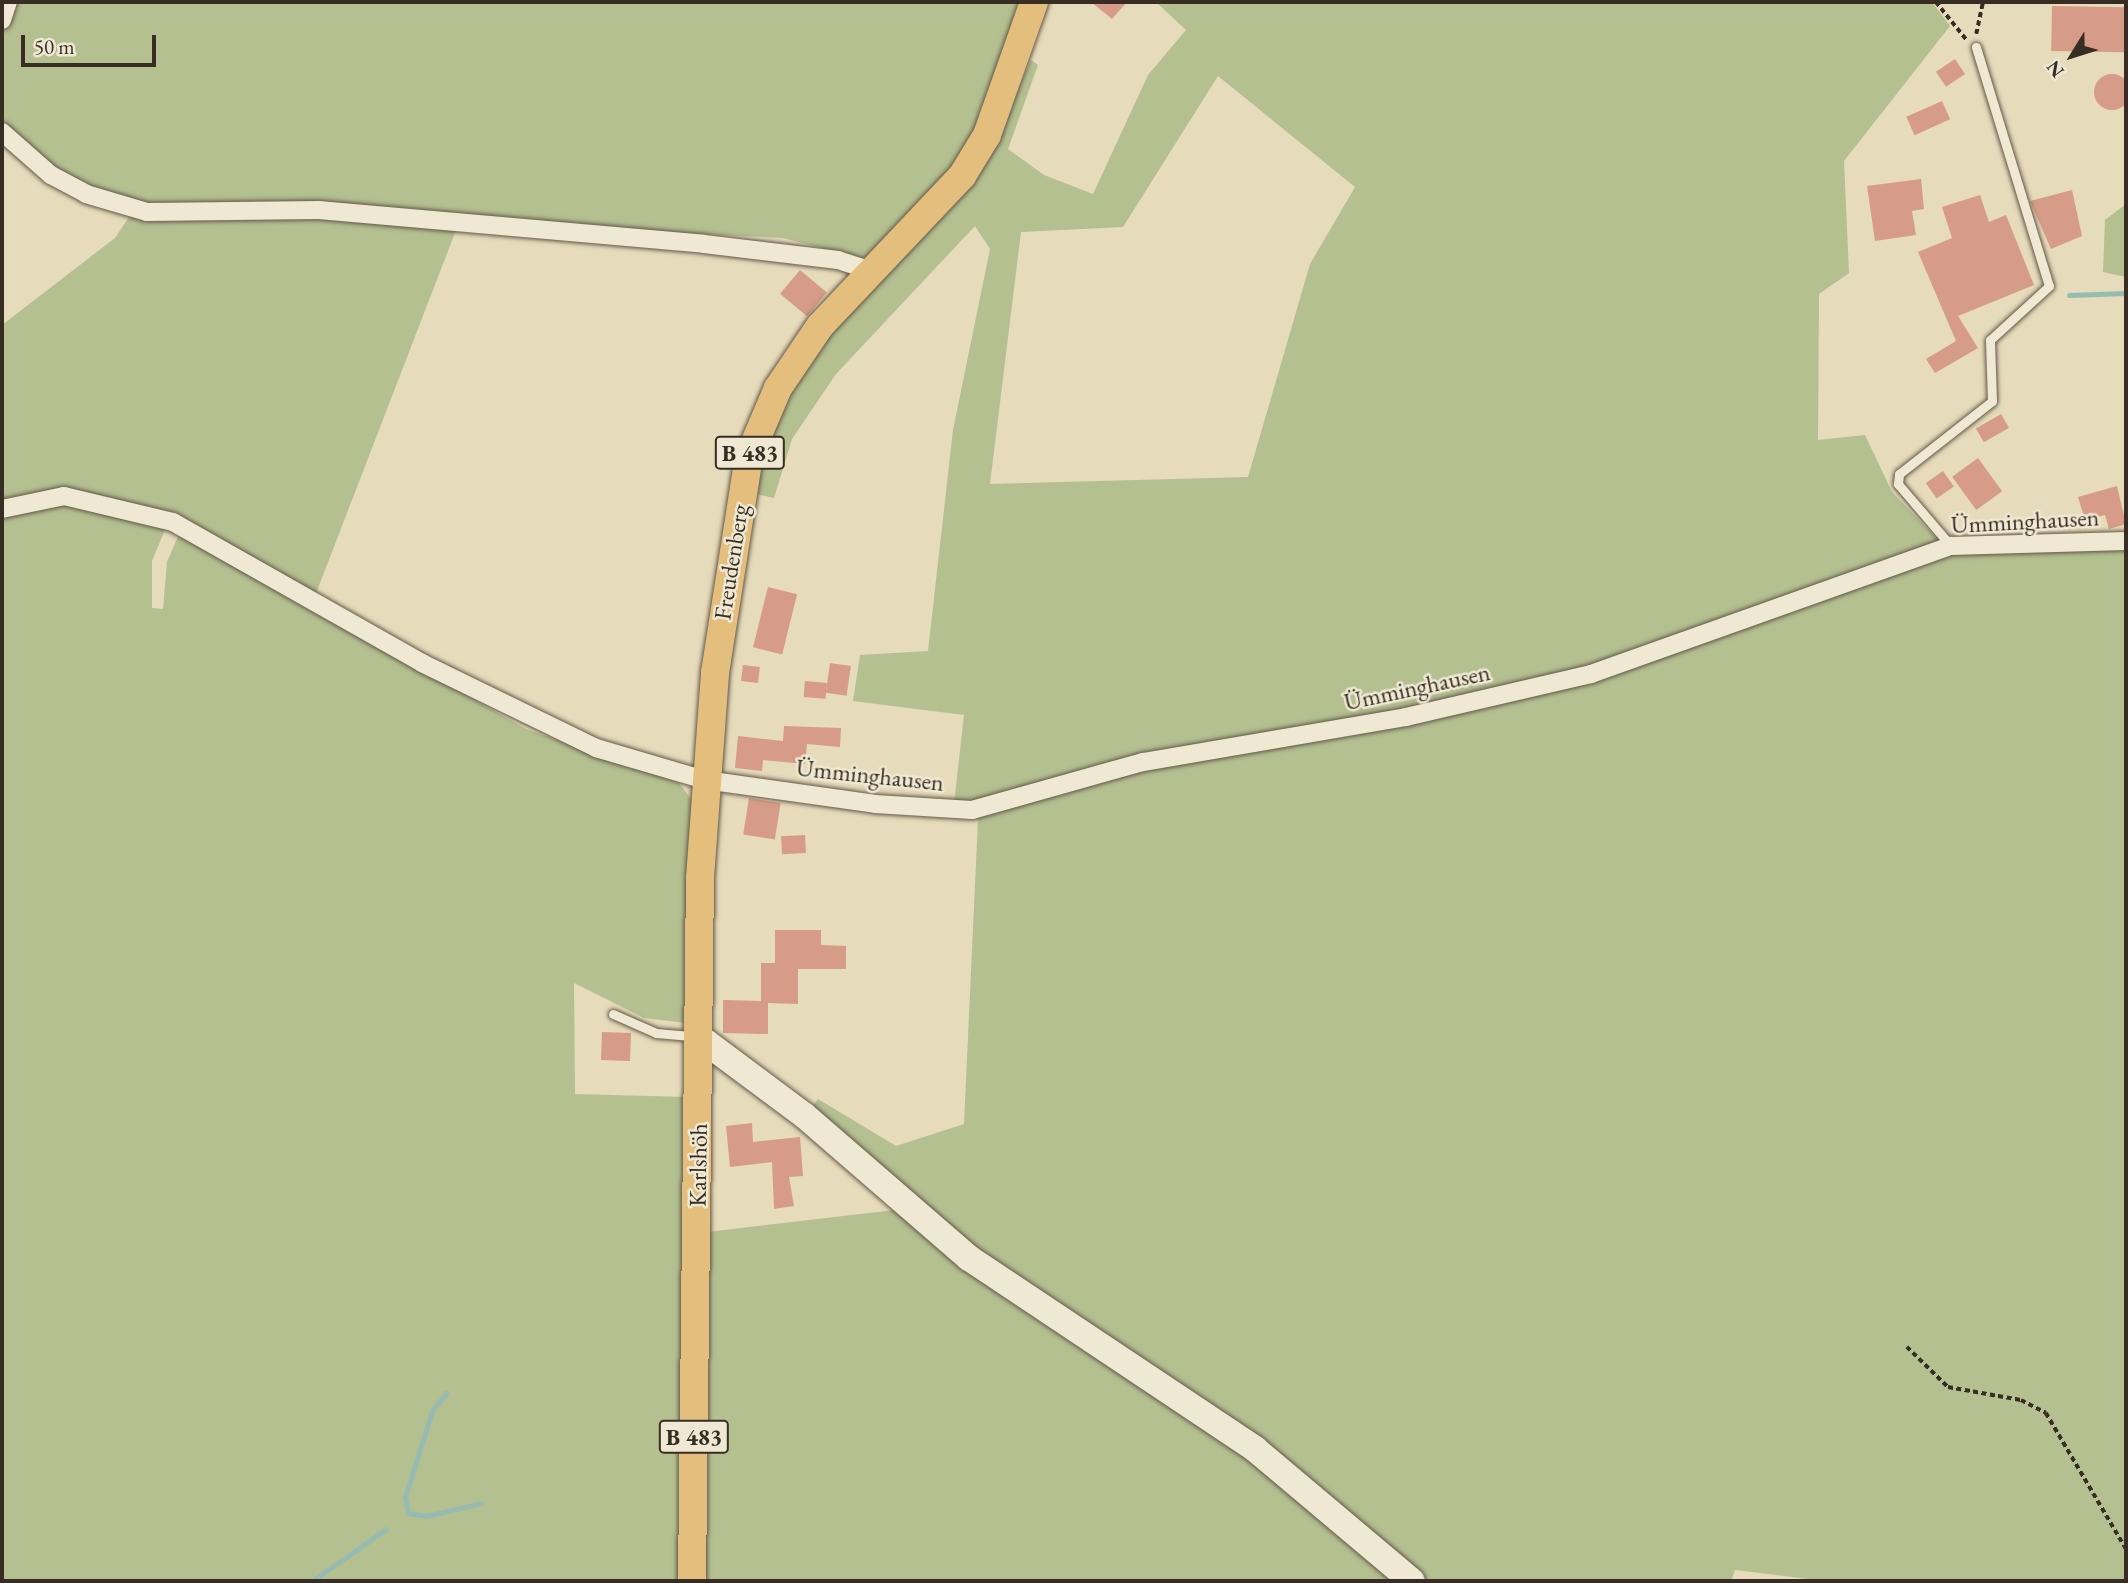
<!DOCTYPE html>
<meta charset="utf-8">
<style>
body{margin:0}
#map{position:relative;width:2128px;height:1583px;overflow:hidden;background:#e6dbba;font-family:"EB Garamond",serif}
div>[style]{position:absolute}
.green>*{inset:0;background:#b4c090}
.stream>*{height:5px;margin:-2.5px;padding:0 2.5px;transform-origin:2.5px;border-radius:2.5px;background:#96bbb0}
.building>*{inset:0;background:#d69c87;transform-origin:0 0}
.round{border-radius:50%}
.path>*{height:3.5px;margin-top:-1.75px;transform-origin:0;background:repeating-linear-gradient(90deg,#372d24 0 5px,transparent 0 8.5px)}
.roads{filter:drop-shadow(0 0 2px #63584a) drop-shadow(0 0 2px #63584a)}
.service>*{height:9px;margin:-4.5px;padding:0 4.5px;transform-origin:4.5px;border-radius:4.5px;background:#efe8d2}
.minor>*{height:18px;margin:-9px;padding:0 9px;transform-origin:9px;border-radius:9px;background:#efe8d2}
.secondary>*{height:26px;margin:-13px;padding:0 13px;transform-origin:13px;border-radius:13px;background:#efe8d2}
.primary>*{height:28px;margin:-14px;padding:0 14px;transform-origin:14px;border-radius:14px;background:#e3be7d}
span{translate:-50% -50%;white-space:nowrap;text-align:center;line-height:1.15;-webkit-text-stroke:5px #efe8d2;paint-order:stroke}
.shield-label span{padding:2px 5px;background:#efe8d2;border:2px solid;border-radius:5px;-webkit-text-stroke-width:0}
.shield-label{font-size:23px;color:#372d24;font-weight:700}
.street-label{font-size:24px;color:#372d24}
.frame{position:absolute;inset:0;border:4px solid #372d24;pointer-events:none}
.north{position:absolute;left:2037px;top:21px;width:70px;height:70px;-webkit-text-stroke:5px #efe8d2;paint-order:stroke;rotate:232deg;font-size:19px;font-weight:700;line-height:28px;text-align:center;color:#372d24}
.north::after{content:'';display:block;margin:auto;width:24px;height:32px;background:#372d24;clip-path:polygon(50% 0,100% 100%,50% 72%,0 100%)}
.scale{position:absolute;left:21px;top:35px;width:135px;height:32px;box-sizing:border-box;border:4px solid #372d24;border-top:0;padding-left:9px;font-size:21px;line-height:24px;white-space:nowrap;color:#372d24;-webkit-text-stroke:5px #efe8d2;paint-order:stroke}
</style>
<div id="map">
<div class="green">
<i style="clip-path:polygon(10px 2px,1018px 2px,984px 117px,957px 164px,873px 255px,861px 258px,783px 238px,169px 209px,86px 191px,2px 127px,2px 26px)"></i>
<i style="clip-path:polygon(evenodd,1156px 2px,1932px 2px,1950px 26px,1844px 161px,1849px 273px,1819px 294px,1818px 440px,1865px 435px,1892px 492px,1943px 545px,2126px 541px,2126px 1581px,1824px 1581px,1735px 1570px,1731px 1581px,1412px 1581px,805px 1116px,818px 1099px,896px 1146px,964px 1124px,978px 820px,954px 804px,964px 715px,853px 701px,860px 655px,928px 651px,953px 430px,990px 249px,975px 226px,836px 374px,792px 439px,774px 498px,748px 492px,775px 410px,820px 345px,994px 143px,1031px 60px,1038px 65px,1008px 149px,1044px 175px,1093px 194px,1148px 75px,1186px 30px,1156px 2px,1218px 76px,1355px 187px,1310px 264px,1248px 477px,990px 484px,1021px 232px,1123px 227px,1218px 76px)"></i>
<i style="clip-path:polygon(2126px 204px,2126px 277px,2103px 272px,2105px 220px)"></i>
<i style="clip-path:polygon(320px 214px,458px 225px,315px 596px,167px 525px,152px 561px,152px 608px,163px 609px,167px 562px,180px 532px,526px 729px,679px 783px,691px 799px,686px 1023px,644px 1018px,574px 983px,575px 1094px,686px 1097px,684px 1581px,2px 1581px,2px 325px,115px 238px,129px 217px,218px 220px)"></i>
<i style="clip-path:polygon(903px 1209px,1185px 1403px,1403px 1581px,704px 1581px,707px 1232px)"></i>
</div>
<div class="stream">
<i style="left:2069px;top:295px;width:57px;rotate:-2deg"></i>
<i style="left:446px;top:1393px;width:23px;rotate:128deg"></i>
<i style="left:432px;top:1411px;width:90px;rotate:107.4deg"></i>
<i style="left:405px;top:1497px;width:16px;rotate:79deg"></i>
<i style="left:408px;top:1513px;width:18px;rotate:9deg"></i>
<i style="left:426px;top:1516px;width:57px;rotate:-13.1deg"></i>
<i style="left:312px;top:1581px;width:90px;rotate:-35.1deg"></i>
</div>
<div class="building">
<i style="clip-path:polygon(1091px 2px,1127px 2px,1112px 19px)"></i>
<i style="left:2052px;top:6px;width:74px;height:45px;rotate:1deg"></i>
<i style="left:1955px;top:59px;width:18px;height:23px;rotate:56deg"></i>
<i class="round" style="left:2094px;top:74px;width:36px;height:36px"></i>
<i style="left:1942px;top:101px;width:20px;height:39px;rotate:66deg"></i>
<i style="clip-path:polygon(1921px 179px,1924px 209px,1912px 211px,1916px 235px,1875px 241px,1867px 186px)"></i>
<i style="clip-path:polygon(2072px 190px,2082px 236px,2051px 249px,2030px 201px)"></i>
<i style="clip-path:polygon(1980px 195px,1989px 222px,2006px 215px,2034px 285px,1958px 316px,1978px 348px,1935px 373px,1926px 359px,1956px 341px,1918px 252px,1952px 238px,1942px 207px)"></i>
<i style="left:800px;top:270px;width:35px;height:31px;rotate:40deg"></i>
<i style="left:2001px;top:414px;width:16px;height:29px;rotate:60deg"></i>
<i style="left:1978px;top:458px;width:41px;height:32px;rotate:54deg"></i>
<i style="left:1943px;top:471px;width:19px;height:21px;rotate:55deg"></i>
<i style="clip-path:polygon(2117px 486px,2126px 524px,2109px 529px,2105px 515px,2085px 520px,2078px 497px)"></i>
<i style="left:768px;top:587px;width:30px;height:62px;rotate:14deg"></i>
<i style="left:830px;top:663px;width:21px;height:30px;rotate:8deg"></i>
<i style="left:743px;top:665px;width:17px;height:16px;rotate:7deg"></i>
<i style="left:805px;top:681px;width:22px;height:16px;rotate:5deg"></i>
<i style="clip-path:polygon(784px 726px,841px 728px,840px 747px,807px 744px,805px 764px,763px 760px,762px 771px,735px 768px,738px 736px,783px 741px)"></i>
<i style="left:749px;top:798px;width:32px;height:37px;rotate:9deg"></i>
<i style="left:805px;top:835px;width:18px;height:24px;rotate:87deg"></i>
<i style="clip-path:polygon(775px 930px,821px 930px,821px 945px,846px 946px,846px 969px,798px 969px,798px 1004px,768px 1003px,768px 1034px,723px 1033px,723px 1000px,761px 1001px,761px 963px,775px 963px)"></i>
<i style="left:602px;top:1032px;width:29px;height:28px;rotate:2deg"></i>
<i style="clip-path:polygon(752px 1123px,753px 1142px,800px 1137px,803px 1176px,789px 1177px,794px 1206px,774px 1209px,772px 1162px,730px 1167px,726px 1126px)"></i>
</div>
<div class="path">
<i style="left:1936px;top:2px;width:48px;rotate:51deg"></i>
<i style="left:1976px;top:34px;width:33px;rotate:-78deg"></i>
<i style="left:1907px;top:1347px;width:57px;rotate:44.3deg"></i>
<i style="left:1948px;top:1387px;width:74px;rotate:10.1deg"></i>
<i style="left:2021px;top:1400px;width:28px;rotate:27deg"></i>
<i style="left:2046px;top:1413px;width:158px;rotate:59.5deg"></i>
</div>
<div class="roads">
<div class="service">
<i style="left:1951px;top:546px;width:82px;rotate:-130.5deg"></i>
<i style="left:1898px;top:484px;width:10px;rotate:-84deg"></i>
<i style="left:1899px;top:474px;width:118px;rotate:-38.1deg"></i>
<i style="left:1992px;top:401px;width:61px;rotate:-91.9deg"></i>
<i style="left:1990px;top:340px;width:80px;rotate:-42.5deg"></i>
<i style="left:2049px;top:286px;width:250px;rotate:-107deg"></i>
<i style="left:613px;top:1014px;width:47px;rotate:23.8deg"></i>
<i style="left:656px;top:1033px;width:38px;rotate:5deg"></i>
</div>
<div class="minor">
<i style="left:2px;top:20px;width:19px;rotate:-72deg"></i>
<i style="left:2px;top:132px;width:65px;rotate:41.3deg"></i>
<i style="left:51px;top:175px;width:40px;rotate:28deg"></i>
<i style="left:86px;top:194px;width:64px;rotate:16.4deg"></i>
<i style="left:147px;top:212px;width:172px;rotate:-0.7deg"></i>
<i style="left:319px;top:210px;width:386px;rotate:5deg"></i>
<i style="left:704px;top:244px;width:135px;rotate:6.8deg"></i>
<i style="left:838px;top:260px;width:38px;rotate:18deg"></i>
<i style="left:2px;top:509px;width:63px;rotate:-11.8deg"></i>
<i style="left:64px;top:496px;width:112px;rotate:13.4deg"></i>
<i style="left:173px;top:522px;width:286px;rotate:29.5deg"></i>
<i style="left:422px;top:663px;width:194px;rotate:26deg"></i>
<i style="left:596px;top:748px;width:114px;rotate:16.4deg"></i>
<i style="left:705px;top:780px;width:172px;rotate:8deg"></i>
<i style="left:875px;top:804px;width:97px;rotate:3.5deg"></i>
<i style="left:972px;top:810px;width:178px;rotate:-15.7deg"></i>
<i style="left:1143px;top:762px;width:267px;rotate:-9.7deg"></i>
<i style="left:1406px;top:717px;width:190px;rotate:-13.1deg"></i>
<i style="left:1591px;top:674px;width:382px;rotate:-19.6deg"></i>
<i style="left:1951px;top:546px;width:175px;rotate:-1.6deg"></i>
</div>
<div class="secondary">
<i style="left:699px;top:1037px;width:132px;rotate:36.7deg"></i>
<i style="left:805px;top:1116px;width:217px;rotate:40.9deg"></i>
<i style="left:969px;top:1258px;width:344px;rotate:33.7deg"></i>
<i style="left:1255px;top:1449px;width:205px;rotate:40.1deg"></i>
</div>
<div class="primary">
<i style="left:692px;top:1581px;width:703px;rotate:-89.35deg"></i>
<i style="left:700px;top:878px;width:206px;rotate:-85.8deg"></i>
<i style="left:715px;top:673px;width:220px;rotate:-81.1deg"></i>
<i style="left:749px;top:456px;width:74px;rotate:-66.9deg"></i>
<i style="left:778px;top:388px;width:75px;rotate:-55.9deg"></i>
<i style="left:820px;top:326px;width:207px;rotate:-46.6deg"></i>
<i style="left:962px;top:176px;width:48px;rotate:-58.6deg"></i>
<i style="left:987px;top:135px;width:141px;rotate:-70.5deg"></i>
</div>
</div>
<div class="shield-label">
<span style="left:750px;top:453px">B 483</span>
<span style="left:694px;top:1437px">B 483</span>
</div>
<div class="street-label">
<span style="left:2025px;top:521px;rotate:-3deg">Ümminghausen</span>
<span style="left:731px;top:562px;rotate:-81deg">Freudenberg</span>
<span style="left:1417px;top:687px;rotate:-12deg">Ümminghausen</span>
<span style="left:870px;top:775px;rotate:6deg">Ümminghausen</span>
<span style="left:698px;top:1165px;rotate:-89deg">Karlshöh</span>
</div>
<div class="frame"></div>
<div class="north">N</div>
<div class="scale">50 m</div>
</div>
